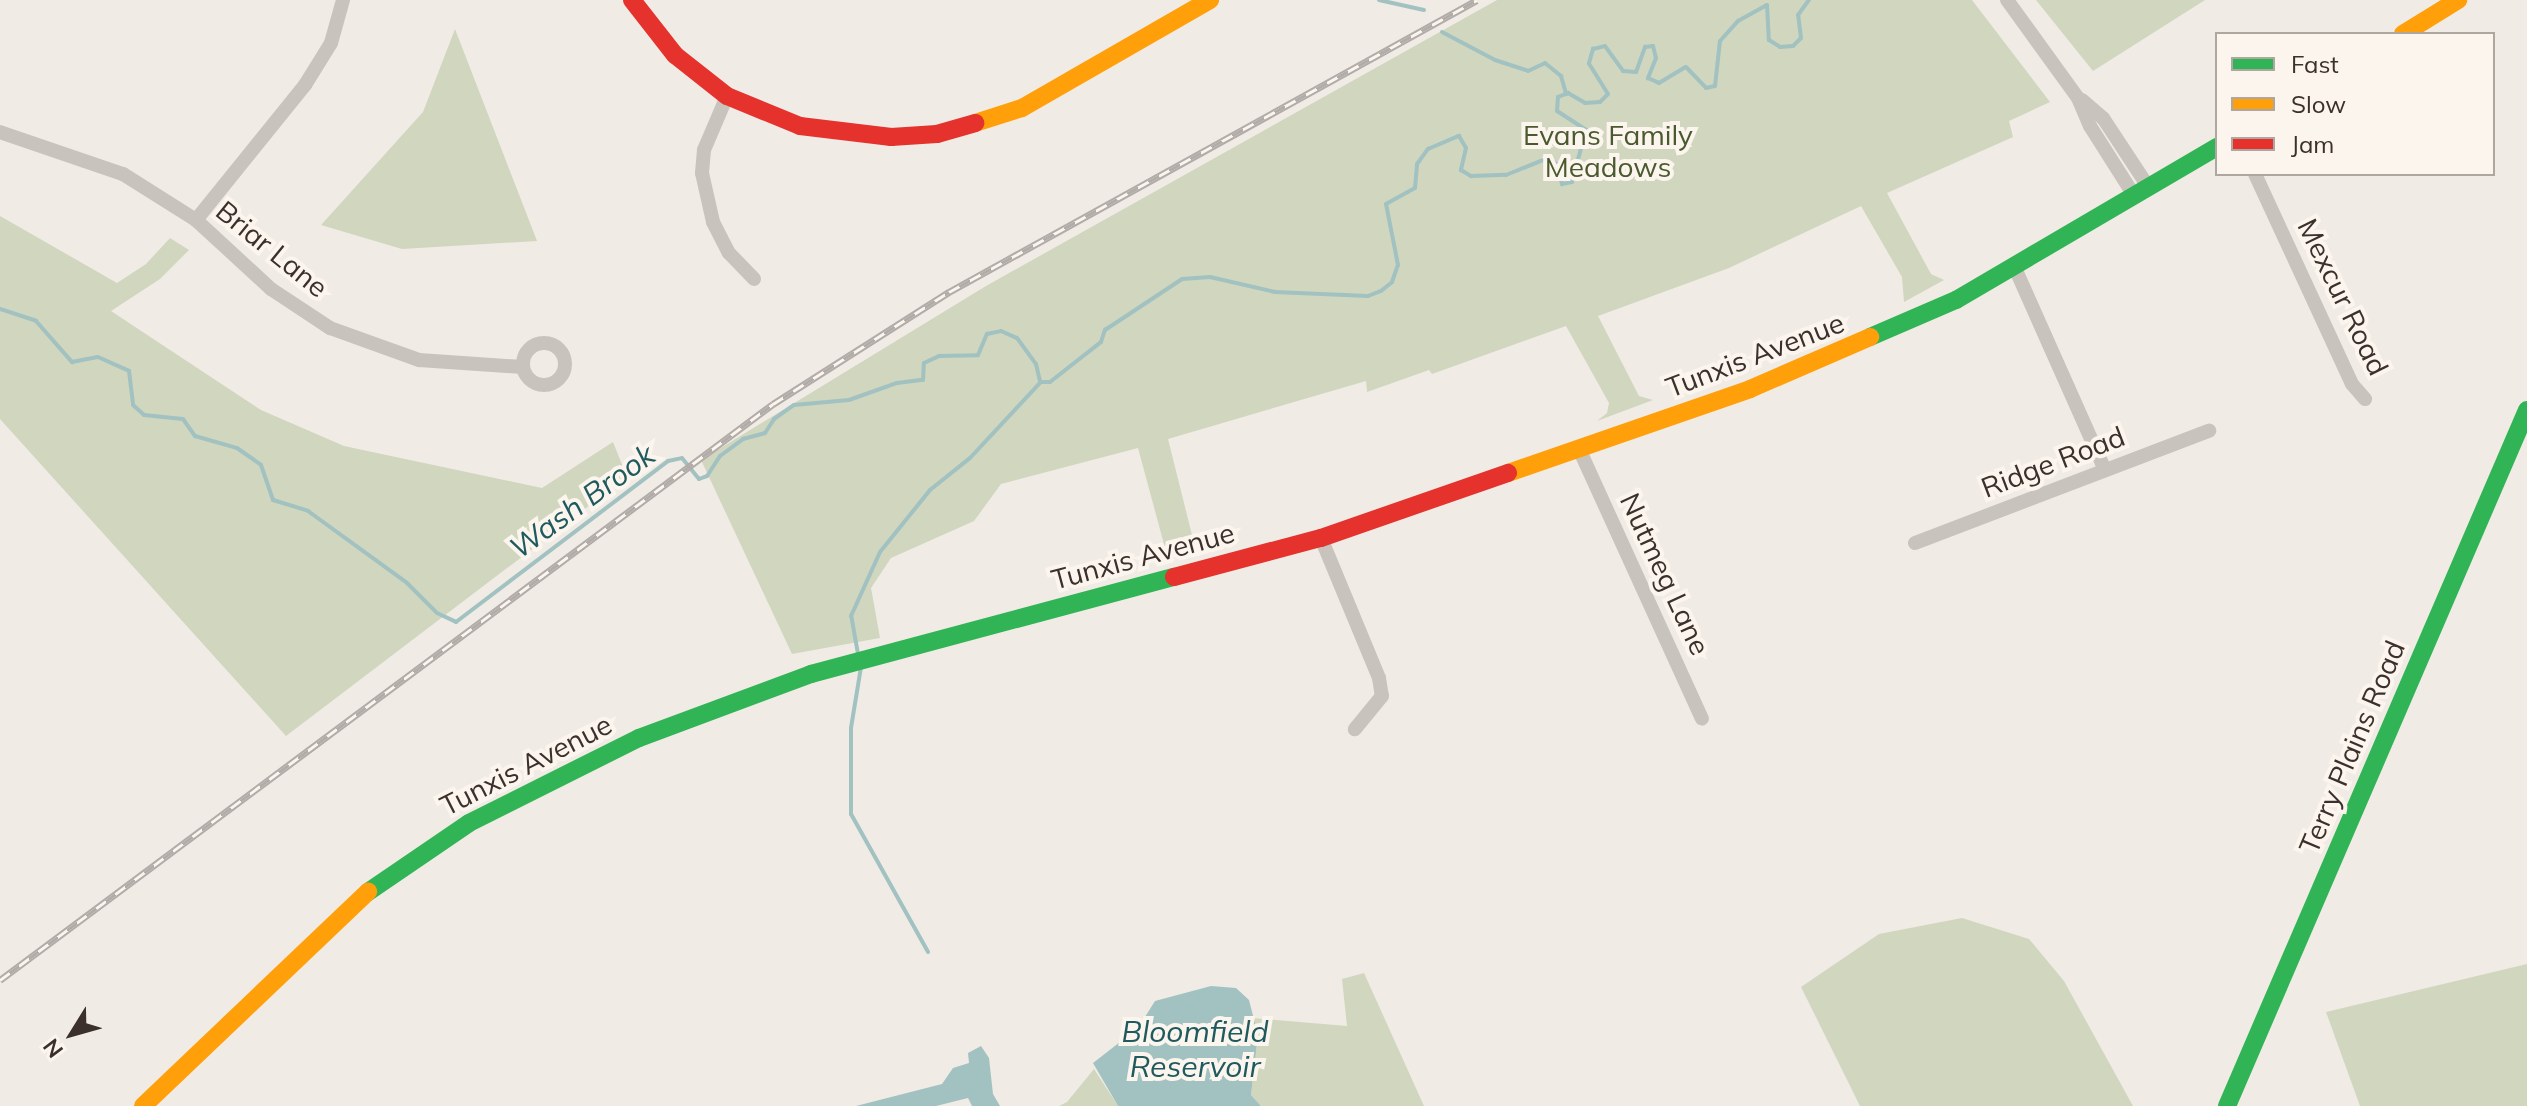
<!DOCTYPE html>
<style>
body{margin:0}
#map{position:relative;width:2527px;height:1106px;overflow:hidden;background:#f0ebe5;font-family:Mulish,sans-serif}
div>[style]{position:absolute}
.green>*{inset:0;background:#d1d6bf}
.water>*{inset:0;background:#a1c2c1}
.stream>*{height:4px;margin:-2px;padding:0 2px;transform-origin:2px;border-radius:2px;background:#a1c2c1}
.street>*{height:14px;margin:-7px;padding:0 7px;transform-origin:7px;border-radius:7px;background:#c9c3be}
.street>.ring{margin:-7px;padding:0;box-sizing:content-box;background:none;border:14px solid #c9c3be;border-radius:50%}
.fast>*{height:18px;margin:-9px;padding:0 9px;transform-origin:9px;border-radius:9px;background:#30b455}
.slow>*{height:18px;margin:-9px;padding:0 9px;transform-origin:9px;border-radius:9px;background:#ff9f0a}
.jam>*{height:18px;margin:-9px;padding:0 9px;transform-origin:9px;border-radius:9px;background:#e5322d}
.rail>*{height:7px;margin-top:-3.5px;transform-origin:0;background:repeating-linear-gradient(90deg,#fbf5ee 0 12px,#b1aca8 0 24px);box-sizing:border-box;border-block:2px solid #b1aca8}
span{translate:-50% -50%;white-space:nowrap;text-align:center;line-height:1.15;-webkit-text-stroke:8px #fbf5ee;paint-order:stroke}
.park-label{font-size:28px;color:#4a5a2e}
.street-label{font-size:28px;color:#3b302b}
.water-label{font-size:30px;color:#1f5a5e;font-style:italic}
.legend{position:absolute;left:2215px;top:32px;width:280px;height:144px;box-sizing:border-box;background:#fbf5ee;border:2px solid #aea6a0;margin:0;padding:10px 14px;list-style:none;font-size:24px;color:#3b302b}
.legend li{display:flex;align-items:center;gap:16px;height:40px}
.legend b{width:40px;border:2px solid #aea6a0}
.north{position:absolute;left:32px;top:994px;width:80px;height:80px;-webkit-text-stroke:6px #fbf5ee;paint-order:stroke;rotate:233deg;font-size:22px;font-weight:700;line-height:32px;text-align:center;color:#3b302b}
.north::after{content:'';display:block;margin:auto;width:28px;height:36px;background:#3b302b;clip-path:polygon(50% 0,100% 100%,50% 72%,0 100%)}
</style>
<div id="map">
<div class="green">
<i style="clip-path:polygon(1497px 0,1972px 0,2050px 102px,2009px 121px,2013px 137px,1887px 193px,1931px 274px,1944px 280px,1904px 302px,1902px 277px,1861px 206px,1729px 268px,1598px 316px,1639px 396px,1653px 400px,1597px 421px,1607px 413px,1609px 403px,1566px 326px,1432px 374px,1429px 370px,1367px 392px,1366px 381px,1168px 439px,1196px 551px,1168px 559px,1138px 448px,1001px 484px,974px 521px,891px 558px,871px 588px,880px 638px,792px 654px,701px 460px,986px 286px)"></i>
<i style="clip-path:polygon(2036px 0,2205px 0,2093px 71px)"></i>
<i style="clip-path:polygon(455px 29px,537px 241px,402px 249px,321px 225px,423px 112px)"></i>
<i style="clip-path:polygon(0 216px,117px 283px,146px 264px,170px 238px,189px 250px,160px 279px,111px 311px,261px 410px,344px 446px,542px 488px,613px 442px,627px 477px,286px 736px,0 419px)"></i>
<i style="clip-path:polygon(1962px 918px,2029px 939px,2064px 981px,2133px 1106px,1860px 1106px,1801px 987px,1879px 934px)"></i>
<i style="clip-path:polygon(2527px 964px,2527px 1106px,2360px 1106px,2326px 1012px)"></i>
<i style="clip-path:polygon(1364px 973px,1424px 1106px,1261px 1106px,1251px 1095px,1258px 1035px,1252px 1018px,1347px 1026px,1342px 979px)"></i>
<i style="clip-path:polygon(1094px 1069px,1118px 1106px,1059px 1106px,1067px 1102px)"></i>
</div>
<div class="water">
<i style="clip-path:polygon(1211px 986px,1236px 988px,1249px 1000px,1258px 1035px,1251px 1095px,1261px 1106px,1118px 1106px,1093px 1063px,1138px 1028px,1155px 1001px)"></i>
<i style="clip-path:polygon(981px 1046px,989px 1058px,993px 1094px,1000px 1106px,972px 1106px,968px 1098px,936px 1106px,856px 1106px,942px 1084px,953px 1068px,969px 1063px,968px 1053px)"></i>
</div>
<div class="stream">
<i style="left:1379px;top:0;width:46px;rotate:12.5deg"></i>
<i style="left:1442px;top:32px;width:60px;rotate:27.8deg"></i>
<i style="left:1495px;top:60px;width:35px;rotate:18deg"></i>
<i style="left:1528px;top:71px;width:19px;rotate:-25deg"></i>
<i style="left:1545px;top:63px;width:21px;rotate:39deg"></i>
<i style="left:1561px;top:76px;width:19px;rotate:74deg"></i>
<i style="left:0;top:309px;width:38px;rotate:18deg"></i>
<i style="left:36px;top:321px;width:55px;rotate:48.7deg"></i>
<i style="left:72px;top:362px;width:26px;rotate:-11deg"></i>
<i style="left:98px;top:357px;width:34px;rotate:24deg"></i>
<i style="left:129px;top:371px;width:34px;rotate:83deg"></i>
<i style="left:133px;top:405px;width:15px;rotate:42deg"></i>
<i style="left:144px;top:415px;width:39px;rotate:6deg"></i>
<i style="left:183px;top:419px;width:21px;rotate:55deg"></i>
<i style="left:195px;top:436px;width:44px;rotate:15.9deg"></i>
<i style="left:237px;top:448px;width:29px;rotate:35deg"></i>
<i style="left:261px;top:465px;width:37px;rotate:71deg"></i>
<i style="left:273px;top:500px;width:37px;rotate:17deg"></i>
<i style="left:308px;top:511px;width:122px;rotate:36deg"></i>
<i style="left:407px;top:583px;width:42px;rotate:45deg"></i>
<i style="left:437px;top:613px;width:21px;rotate:25deg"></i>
<i style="left:456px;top:622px;width:266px;rotate:-37.2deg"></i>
<i style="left:668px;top:461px;width:14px;rotate:-12deg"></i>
<i style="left:682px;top:458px;width:27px;rotate:51deg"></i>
<i style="left:699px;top:479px;width:9px;rotate:-21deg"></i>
<i style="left:707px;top:476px;width:24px;rotate:-57deg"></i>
<i style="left:720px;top:456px;width:29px;rotate:-36deg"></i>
<i style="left:743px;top:439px;width:23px;rotate:-15deg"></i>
<i style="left:765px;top:433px;width:17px;rotate:-57deg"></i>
<i style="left:774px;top:419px;width:24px;rotate:-35deg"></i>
<i style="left:794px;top:405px;width:55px;rotate:-5.2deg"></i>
<i style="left:849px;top:400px;width:51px;rotate:-19.5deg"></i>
<i style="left:897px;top:383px;width:26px;rotate:-7deg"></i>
<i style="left:923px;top:380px;width:17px;rotate:-87deg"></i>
<i style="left:924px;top:363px;width:17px;rotate:-25deg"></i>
<i style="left:939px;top:356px;width:39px;rotate:-1deg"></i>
<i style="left:978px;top:355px;width:23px;rotate:-67deg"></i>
<i style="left:987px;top:334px;width:14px;rotate:-12deg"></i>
<i style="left:1001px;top:331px;width:17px;rotate:24deg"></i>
<i style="left:1017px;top:338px;width:32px;rotate:54deg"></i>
<i style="left:1036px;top:364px;width:18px;rotate:77deg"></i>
<i style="left:1040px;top:382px;width:10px"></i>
<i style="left:1050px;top:382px;width:65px;rotate:-38.1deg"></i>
<i style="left:1101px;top:342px;width:13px;rotate:-72deg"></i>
<i style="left:1105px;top:330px;width:92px;rotate:-33.5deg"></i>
<i style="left:1182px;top:279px;width:28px;rotate:-4deg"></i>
<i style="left:1210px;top:277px;width:67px;rotate:13deg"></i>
<i style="left:1275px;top:292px;width:93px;rotate:2.5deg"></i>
<i style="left:1368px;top:296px;width:14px;rotate:-21deg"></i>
<i style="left:1381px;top:291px;width:14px;rotate:-39deg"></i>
<i style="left:1392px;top:282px;width:18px;rotate:-71deg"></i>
<i style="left:1398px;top:265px;width:62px;rotate:-101.1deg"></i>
<i style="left:1386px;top:204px;width:33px;rotate:-29deg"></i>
<i style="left:1415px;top:188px;width:24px;rotate:-85deg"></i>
<i style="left:1417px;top:164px;width:19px;rotate:-54deg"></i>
<i style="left:1428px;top:149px;width:34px;rotate:-23deg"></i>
<i style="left:1459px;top:136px;width:14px;rotate:60deg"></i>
<i style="left:1466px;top:148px;width:23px;rotate:103deg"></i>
<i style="left:1461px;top:170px;width:12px;rotate:31deg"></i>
<i style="left:1471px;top:176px;width:35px;rotate:-2deg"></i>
<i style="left:1506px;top:175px;width:45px;rotate:-22deg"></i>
<i style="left:1548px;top:158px;width:11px;rotate:34deg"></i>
<i style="left:1557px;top:164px;width:21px;rotate:76deg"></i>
<i style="left:1562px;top:184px;width:10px;rotate:-11deg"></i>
<i style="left:1572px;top:182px;width:39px;rotate:-75deg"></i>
<i style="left:1582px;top:144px;width:14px;rotate:-51deg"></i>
<i style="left:1591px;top:133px;width:40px;rotate:-147.1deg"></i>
<i style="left:1557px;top:111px;width:14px;rotate:-86deg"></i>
<i style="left:1558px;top:97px;width:11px;rotate:-22deg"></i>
<i style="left:1568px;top:93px;width:20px;rotate:30deg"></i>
<i style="left:1585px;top:103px;width:15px;rotate:-4deg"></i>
<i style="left:1600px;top:102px;width:11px;rotate:-45deg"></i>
<i style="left:1608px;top:94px;width:36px;rotate:-122deg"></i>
<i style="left:1589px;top:63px;width:15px;rotate:-74deg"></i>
<i style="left:1593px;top:49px;width:12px;rotate:-14deg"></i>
<i style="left:1605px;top:46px;width:31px;rotate:54deg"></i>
<i style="left:1623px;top:71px;width:13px;rotate:4deg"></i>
<i style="left:1636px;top:72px;width:27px;rotate:-70deg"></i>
<i style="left:1645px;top:47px;width:8px;rotate:-7deg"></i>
<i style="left:1653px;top:46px;width:12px;rotate:76deg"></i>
<i style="left:1656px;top:58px;width:22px;rotate:112deg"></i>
<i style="left:1648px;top:78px;width:12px;rotate:24deg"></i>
<i style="left:1659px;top:83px;width:31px;rotate:-31deg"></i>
<i style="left:1686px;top:67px;width:29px;rotate:46deg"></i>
<i style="left:1706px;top:88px;width:9px;rotate:-13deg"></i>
<i style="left:1715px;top:86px;width:45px;rotate:-83.7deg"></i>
<i style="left:1720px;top:41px;width:27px;rotate:-48deg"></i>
<i style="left:1738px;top:21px;width:33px;rotate:-29deg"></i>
<i style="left:1767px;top:5px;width:35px;rotate:87deg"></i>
<i style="left:1769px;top:40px;width:13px;rotate:32deg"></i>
<i style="left:1780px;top:47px;width:13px;rotate:-4deg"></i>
<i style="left:1793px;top:46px;width:11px;rotate:-45deg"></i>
<i style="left:1801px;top:38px;width:23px;rotate:-97deg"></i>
<i style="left:1798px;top:15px;width:19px;rotate:-54deg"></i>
<i style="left:858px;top:654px;width:39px;rotate:-100deg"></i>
<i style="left:851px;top:616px;width:70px;rotate:-65.6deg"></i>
<i style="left:880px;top:552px;width:80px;rotate:-51.1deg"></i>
<i style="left:930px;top:490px;width:51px;rotate:-38.7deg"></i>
<i style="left:970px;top:458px;width:103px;rotate:-47deg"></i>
<i style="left:861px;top:667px;width:62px;rotate:99.3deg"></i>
<i style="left:851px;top:728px;width:86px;rotate:90deg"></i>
<i style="left:851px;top:814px;width:158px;rotate:60.8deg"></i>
</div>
<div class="street">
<i style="left:2007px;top:0;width:121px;rotate:54.1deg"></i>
<i style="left:2078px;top:98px;width:30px;rotate:67deg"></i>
<i style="left:2090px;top:126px;width:84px;rotate:57.6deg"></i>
<i style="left:727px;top:96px;width:59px;rotate:113.1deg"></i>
<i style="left:704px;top:150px;width:23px;rotate:95deg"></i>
<i style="left:702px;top:173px;width:50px;rotate:77.3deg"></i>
<i style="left:713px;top:222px;width:35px;rotate:63deg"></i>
<i style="left:729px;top:253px;width:36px;rotate:46deg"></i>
<i style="left:2082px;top:100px;width:28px;rotate:41deg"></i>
<i style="left:2103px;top:118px;width:84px;rotate:56.7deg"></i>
<i style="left:0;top:132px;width:130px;rotate:18.9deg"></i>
<i style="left:123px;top:174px;width:86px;rotate:32.2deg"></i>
<i style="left:196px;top:220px;width:102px;rotate:42.6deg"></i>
<i style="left:271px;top:289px;width:71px;rotate:33.5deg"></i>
<i style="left:330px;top:328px;width:95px;rotate:19.8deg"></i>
<i style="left:419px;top:360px;width:104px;rotate:3.9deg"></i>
<i style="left:2255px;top:174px;width:231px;rotate:65.2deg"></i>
<i style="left:2352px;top:384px;width:20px;rotate:49deg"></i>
<i style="left:196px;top:220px;width:174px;rotate:-51.1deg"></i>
<i style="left:305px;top:85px;width:49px;rotate:-58.2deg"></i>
<i style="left:331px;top:43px;width:45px;rotate:-74.4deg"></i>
<i style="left:2015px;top:268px;width:221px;rotate:66deg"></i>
<i class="ring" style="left:523px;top:343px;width:28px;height:28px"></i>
<i style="left:1580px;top:451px;width:294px;rotate:65.5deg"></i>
<i style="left:1321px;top:538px;width:152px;rotate:67.5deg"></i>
<i style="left:1379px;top:678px;width:18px;rotate:81deg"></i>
<i style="left:1382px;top:696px;width:43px;rotate:129.3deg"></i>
<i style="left:1915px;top:543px;width:315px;rotate:-20.9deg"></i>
</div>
<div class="fast">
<i style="left:1870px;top:337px;width:94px;rotate:-23.3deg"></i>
<i style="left:1956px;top:300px;width:303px;rotate:-30.4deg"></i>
<i style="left:368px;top:892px;width:122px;rotate:-34.3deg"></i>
<i style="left:469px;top:823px;width:190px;rotate:-26.6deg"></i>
<i style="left:639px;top:738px;width:184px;rotate:-20.4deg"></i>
<i style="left:811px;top:674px;width:376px;rotate:-15deg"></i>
<i style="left:2227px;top:1106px;width:758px;rotate:-66.68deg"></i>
</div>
<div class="slow">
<i style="left:2403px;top:34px;width:65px;rotate:-31.7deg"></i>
<i style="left:975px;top:123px;width:49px;rotate:-17.7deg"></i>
<i style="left:1022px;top:108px;width:217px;rotate:-29.9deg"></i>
<i style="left:1508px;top:473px;width:256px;rotate:-19.1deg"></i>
<i style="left:1750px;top:389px;width:131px;rotate:-23.4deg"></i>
<i style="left:143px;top:1106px;width:311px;rotate:-43.6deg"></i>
</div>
<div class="jam">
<i style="left:632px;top:0;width:70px;rotate:52deg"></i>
<i style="left:675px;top:55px;width:66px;rotate:38.3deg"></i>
<i style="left:727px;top:96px;width:79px;rotate:22.3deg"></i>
<i style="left:800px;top:126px;width:92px;rotate:6.9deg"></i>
<i style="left:891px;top:137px;width:46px;rotate:-3.7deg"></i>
<i style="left:937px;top:134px;width:40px;rotate:-16deg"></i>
<i style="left:1174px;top:577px;width:152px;rotate:-14.9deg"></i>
<i style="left:1321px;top:538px;width:198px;rotate:-19.2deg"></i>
</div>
<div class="rail">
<i style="left:0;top:980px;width:964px;rotate:-36.69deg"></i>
<i style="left:773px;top:404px;width:209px;rotate:-32.5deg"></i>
<i style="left:949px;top:292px;width:603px;rotate:-28.94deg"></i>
</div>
<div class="park-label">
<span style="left:1608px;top:151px">Evans Family<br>Meadows</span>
</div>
<div class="street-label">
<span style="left:272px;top:249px;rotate:39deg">Briar Lane</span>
<span style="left:2343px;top:297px;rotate:64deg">Mexcur Road</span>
<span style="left:1755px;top:355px;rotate:-21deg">Tunxis Avenue</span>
<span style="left:2053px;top:462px;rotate:-21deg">Ridge Road</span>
<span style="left:1143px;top:556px;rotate:-15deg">Tunxis Avenue</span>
<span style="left:1665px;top:574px;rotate:65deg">Nutmeg Lane</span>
<span style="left:2352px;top:747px;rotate:-67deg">Terry Plains Road</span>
<span style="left:526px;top:765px;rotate:-27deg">Tunxis Avenue</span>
</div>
<div class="water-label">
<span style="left:582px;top:501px;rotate:-36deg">Wash Brook</span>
<span style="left:1195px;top:1048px">Bloomfield<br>Reservoir</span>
</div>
<ul class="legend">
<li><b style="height:10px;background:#30b455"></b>Fast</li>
<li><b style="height:10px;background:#ff9f0a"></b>Slow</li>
<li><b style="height:10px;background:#e5322d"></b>Jam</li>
</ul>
<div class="north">N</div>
</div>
